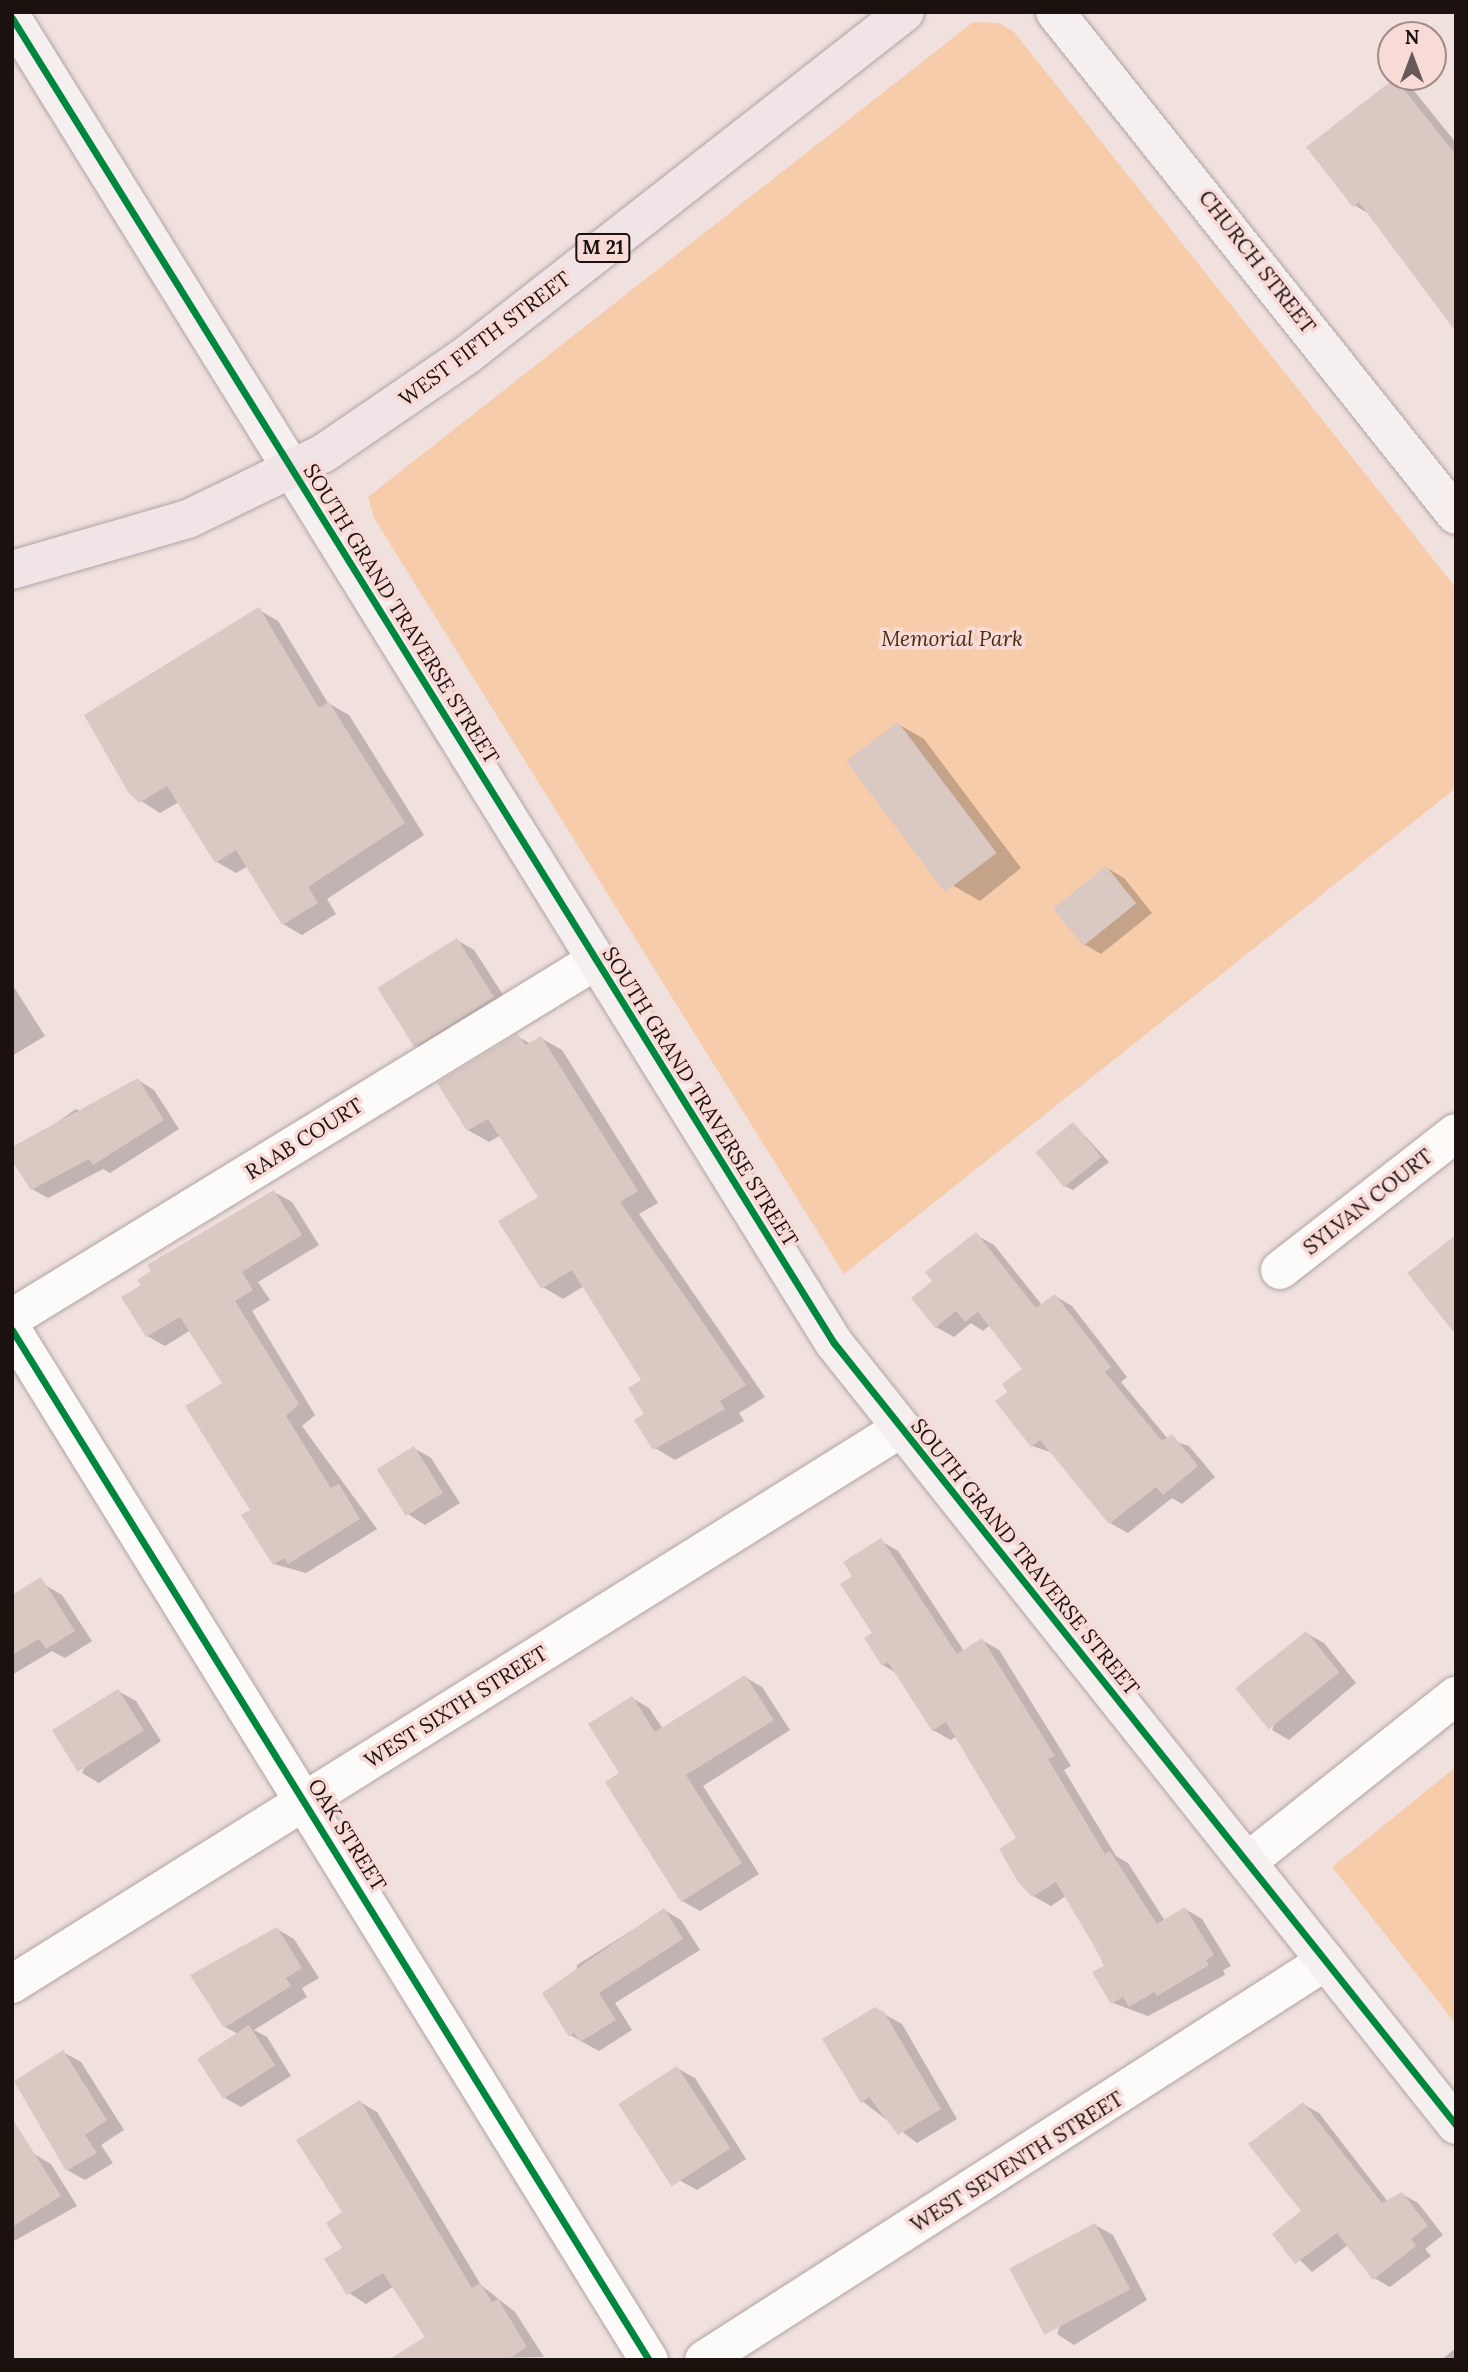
<!DOCTYPE html>
<style>
body{margin:0}
#map{position:relative;width:1468px;height:2372px;overflow:hidden;background:#f0e0de;font-family:Lora,serif}
div>[style]{position:absolute}
.green>*{inset:0;background:#f6ccaa}
.shadow>*{inset:0;background:#0003}
.building>*{inset:0;background:#dac8c3;transform-origin:0 0}
.roads{filter:drop-shadow(0 0 2px #b0a4a2) drop-shadow(0 0 2px #b0a4a2)}
.minor>*{height:38px;margin:-19px;padding:0 19px;transform-origin:19px;border-radius:19px;background:#fdfafa}
.secondary>*{height:38px;margin:-19px;padding:0 19px;transform-origin:19px;border-radius:19px;background:#f6eff0}
.primary>*{height:38px;margin:-19px;padding:0 19px;transform-origin:19px;border-radius:19px;background:#f0e4e6}
.cycleway>*{height:7px;margin:-3.5px;padding:0 3.5px;transform-origin:3.5px;border-radius:3.5px;background:#00873e}
span{translate:-50% -50%;white-space:nowrap;text-align:center;line-height:1.15;-webkit-text-stroke:7px #f8dad6;paint-order:stroke}
.shield-label span{padding:2px 5px;background:#f8dad6;border:2px solid;border-radius:5px;-webkit-text-stroke-width:0}
.shield-label{font-size:19px;color:#1b110f;font-weight:700}
.street-label{font-size:21px;color:#1b110f}
.park-label{font-size:21px;color:#492e11;font-style:italic}
.frame{position:absolute;inset:0;border:14px solid #1b110f;pointer-events:none}
.north{position:absolute;left:1377px;top:21px;width:70px;height:70px;box-sizing:border-box;background:#f8dad6;border:2px solid #a08a86;border-radius:50%;rotate:0deg;font-size:19px;font-weight:700;line-height:28px;text-align:center;color:#1b110f}
.north::after{content:'';display:block;margin:auto;width:24px;height:32px;background:#665957;clip-path:polygon(50% 0,100% 100%,50% 72%,0 100%)}
</style>
<div id="map">
<div class="green">
<i style="clip-path:polygon(973px 22px,999px 23px,1014px 32px,1456px 588px,1456px 788px,844px 1274px,374px 518px,368px 497px)"></i>
<i style="clip-path:polygon(1456px 1767px,1456px 2024px,1332px 1867px)"></i>
</div>
<div class="shadow">
<i style="clip-path:polygon(1395px 80px,1415px 92px,1456px 143px,1456px 330px,1371px 215px,1354px 205px)"></i>
<i style="clip-path:polygon(259px 610px,278px 621px,328px 703px,349px 715px,424px 835px,327px 899px,336px 914px,302px 935px,283px 924px,248px 866px,236px 873px,217px 862px,179px 802px,160px 813px,141px 801px)"></i>
<i style="clip-path:polygon(898px 724px,924px 739px,1021px 868px,980px 901px,954px 886px)"></i>
<i style="clip-path:polygon(1107px 868px,1124px 878px,1152px 913px,1101px 954px,1084px 944px,1055px 908px)"></i>
<i style="clip-path:polygon(457px 940px,474px 950px,511px 1007px,433px 1055px,415px 1045px)"></i>
<i style="clip-path:polygon(12px 984px,45px 1036px,12px 1056px)"></i>
<i style="clip-path:polygon(517px 1036px,531px 1044px,541px 1038px,562px 1050px,658px 1203px,639px 1214px,765px 1397px,739px 1413px,744px 1421px,675px 1460px,655px 1448px,643px 1381px,584px 1286px,563px 1299px,543px 1287px,540px 1197px,501px 1135px,489px 1142px,468px 1130px)"></i>
<i style="clip-path:polygon(138px 1080px,154px 1090px,179px 1129px,110px 1173px,103px 1169px,48px 1198px,32px 1189px,12px 1154px,76px 1109px,85px 1114px)"></i>
<i style="clip-path:polygon(1074px 1124px,1109px 1162px,1073px 1190px,1065px 1186px)"></i>
<i style="clip-path:polygon(274px 1192px,292px 1202px,319px 1245px,258px 1282px,270px 1300px,252px 1311px,315px 1415px,302px 1426px,377px 1529px,306px 1573px,274px 1564px,252px 1510px,224px 1383px,191px 1330px,165px 1346px,147px 1336px)"></i>
<i style="clip-path:polygon(976px 1235px,994px 1245px,1042px 1305px,1055px 1296px,1072px 1306px,1127px 1377px,1121px 1382px,1168px 1439px,1189px 1446px,1215px 1477px,1182px 1504px,1172px 1498px,1128px 1533px,1110px 1523px,1053px 1453px,1032px 1446px,1010px 1392px,1025px 1369px,990px 1325px,983px 1331px,971px 1323px,954px 1337px,936px 1327px,935px 1281px)"></i>
<i style="clip-path:polygon(414px 1448px,431px 1458px,460px 1503px,425px 1525px,408px 1514px)"></i>
<i style="clip-path:polygon(881px 1541px,898px 1551px,964px 1651px,982px 1640px,999px 1650px,1071px 1766px,1064px 1770px,1116px 1856px,1128px 1863px,1165px 1921px,1185px 1909px,1202px 1919px,1231px 1966px,1223px 1970px,1225px 1975px,1148px 2016px,1113px 2003px,1106px 1967px,1066px 1896px,1051px 1906px,1033px 1896px,1019px 1839px,957px 1736px,951px 1740px,933px 1730px,896px 1673px,883px 1665px,855px 1576px)"></i>
<i style="clip-path:polygon(45px 1585px,62px 1595px,92px 1641px,65px 1658px,52px 1651px,12px 1675px,12px 1605px)"></i>
<i style="clip-path:polygon(1306px 1633px,1324px 1643px,1356px 1683px,1289px 1740px,1272px 1730px)"></i>
<i style="clip-path:polygon(745px 1677px,762px 1687px,790px 1730px,703px 1786px,759px 1874px,700px 1911px,682px 1901px,621px 1774px,632px 1698px,649px 1708px,663px 1729px)"></i>
<i style="clip-path:polygon(118px 1691px,136px 1701px,161px 1741px,99px 1783px,82px 1773px)"></i>
<i style="clip-path:polygon(664px 1910px,681px 1920px,700px 1950px,615px 2003px,632px 2030px,599px 2051px,570px 2035px,577px 1965px)"></i>
<i style="clip-path:polygon(277px 1929px,294px 1939px,319px 1978px,302px 1988px,307px 1997px,254px 2030px,267px 2037px,291px 2076px,241px 2107px,223px 2097px,238px 2034px,225px 2027px)"></i>
<i style="clip-path:polygon(875px 2009px,902px 2024px,957px 2119px,917px 2143px,862px 2101px)"></i>
<i style="clip-path:polygon(63px 2052px,81px 2062px,124px 2130px,101px 2145px,113px 2163px,85px 2180px,67px 2170px)"></i>
<i style="clip-path:polygon(677px 2068px,695px 2078px,746px 2159px,697px 2190px,679px 2180px)"></i>
<i style="clip-path:polygon(360px 2102px,377px 2112px,481px 2285px,515px 2312px,544px 2357px,398px 2360px,428px 2337px,394px 2286px,366px 2304px,349px 2293px,344px 2213px)"></i>
<i style="clip-path:polygon(1303px 2104px,1319px 2113px,1388px 2202px,1402px 2194px,1418px 2203px,1443px 2235px,1425px 2249px,1431px 2256px,1390px 2287px,1374px 2278px,1348px 2245px,1312px 2272px,1274px 2234px,1303px 2212px)"></i>
<i style="clip-path:polygon(34px 2154px,51px 2164px,77px 2206px,12px 2242px,12px 2167px)"></i>
<i style="clip-path:polygon(1095px 2225px,1113px 2235px,1147px 2300px,1074px 2345px,1057px 2334px)"></i>
<i style="clip-path:polygon(1456px 2348px,1456px 2360px,1441px 2360px)"></i>
</div>
<div class="building">
<i style="clip-path:polygon(1395px 78px,1456px 155px,1456px 332px,1359px 202px,1353px 207px,1306px 147px)"></i>
<i style="clip-path:polygon(259px 607px,319px 708px,329px 702px,405px 823px,308px 887px,318px 903px,282px 925px,236px 850px,215px 863px,167px 786px,139px 803px,128px 792px,84px 715px)"></i>
<i style="left:898px;top:722px;width:164px;height:65px;rotate:53deg"></i>
<i style="left:1106px;top:866px;width:48px;height:68px;rotate:51deg"></i>
<i style="left:457px;top:938px;width:70px;height:94px;rotate:58deg"></i>
<i style="clip-path:polygon(517px 1034px,526px 1045px,541px 1036px,638px 1191px,620px 1202px,746px 1385px,720px 1401px,725px 1409px,653px 1450px,634px 1420px,644px 1414px,628px 1388px,641px 1380px,572px 1270px,541px 1289px,498px 1221px,538px 1197px,488px 1119px,467px 1131px,437px 1083px)"></i>
<i style="clip-path:polygon(138px 1078px,164px 1120px,93px 1165px,89px 1159px,31px 1190px,12px 1161px,12px 1147px)"></i>
<i style="left:1073px;top:1122px;width:45px;height:48px;rotate:51deg"></i>
<i style="clip-path:polygon(274px 1190px,302px 1235px,242px 1272px,253px 1290px,235px 1301px,299px 1404px,286px 1416px,331px 1488px,339px 1484px,360px 1519px,288px 1564px,284px 1558px,273px 1565px,241px 1515px,250px 1510px,185px 1406px,222px 1383px,180px 1317px,146px 1337px,121px 1297px,141px 1285px,137px 1280px,151px 1271px,147px 1265px)"></i>
<i style="clip-path:polygon(976px 1232px,1036px 1308px,1055px 1294px,1111px 1367px,1105px 1372px,1162px 1441px,1172px 1434px,1198px 1466px,1163px 1495px,1156px 1487px,1109px 1524px,1040px 1440px,1031px 1447px,995px 1401px,1007px 1392px,1002px 1384px,1022px 1369px,978px 1312px,965px 1322px,956px 1311px,935px 1328px,911px 1298px,932px 1281px,925px 1272px)"></i>
<i style="clip-path:polygon(1456px 1235px,1456px 1335px,1407px 1273px)"></i>
<i style="left:414px;top:1446px;width:55px;height:44px;rotate:58deg"></i>
<i style="clip-path:polygon(881px 1538px,957px 1654px,982px 1638px,1055px 1756px,1048px 1759px,1105px 1854px,1110px 1851px,1157px 1924px,1185px 1907px,1214px 1955px,1206px 1960px,1209px 1965px,1157px 1996px,1154px 1992px,1129px 2007px,1123px 1997px,1111px 2004px,1092px 1972px,1104px 1966px,1096px 1949px,1056px 1882px,1032px 1897px,1018px 1882px,999px 1849px,1016px 1838px,946px 1722px,932px 1731px,888px 1662px,882px 1666px,864px 1638px,872px 1633px,840px 1584px,852px 1576px,843px 1562px)"></i>
<i style="clip-path:polygon(41px 1577px,75px 1631px,46px 1649px,39px 1639px,12px 1655px,12px 1595px)"></i>
<i style="left:1306px;top:1631px;width:53px;height:91px;rotate:51deg"></i>
<i style="clip-path:polygon(745px 1675px,774px 1720px,686px 1775px,742px 1863px,681px 1902px,605px 1782px,619px 1773px,588px 1724px,632px 1696px,655px 1732px)"></i>
<i style="left:118px;top:1689px;width:49px;height:78px;rotate:58deg"></i>
<i style="clip-path:polygon(664px 1908px,683px 1939px,599px 1993px,616px 2020px,580px 2042px,574px 2033px,569px 2037px,542px 1993px)"></i>
<i style="clip-path:polygon(277px 1927px,302px 1968px,286px 1978px,291px 1986px,224px 2028px,190px 1975px)"></i>
<i style="clip-path:polygon(875px 2007px,884px 2012px,941px 2109px,898px 2135px,869px 2097px,861px 2103px,822px 2039px)"></i>
<i style="left:249px;top:2025px;width:48px;height:62px;rotate:57deg"></i>
<i style="clip-path:polygon(63px 2050px,107px 2120px,85px 2135px,97px 2153px,66px 2171px,14px 2081px)"></i>
<i style="left:677px;top:2066px;width:98px;height:70px;rotate:57deg"></i>
<i style="clip-path:polygon(360px 2100px,472px 2288px,480px 2283px,492px 2302px,498px 2299px,527px 2347px,507px 2360px,388px 2360px,425px 2337px,383px 2273px,347px 2295px,324px 2259px,342px 2248px,326px 2223px,342px 2212px,296px 2140px)"></i>
<i style="clip-path:polygon(1303px 2102px,1382px 2203px,1402px 2192px,1428px 2226px,1411px 2239px,1416px 2246px,1373px 2280px,1337px 2233px,1295px 2264px,1272px 2234px,1301px 2211px,1248px 2144px)"></i>
<i style="clip-path:polygon(12px 2118px,61px 2196px,12px 2227px)"></i>
<i style="left:1095px;top:2223px;width:75px;height:97px;rotate:62deg"></i>
</div>
<div class="roads">
<div class="minor">
<i style="left:1280px;top:1270px;width:223px;rotate:-37.9deg"></i>
<i style="left:12px;top:1318px;width:684px;rotate:-31.48deg"></i>
<i style="left:12px;top:1330px;width:1211px;rotate:58.27deg"></i>
<i style="left:1247px;top:1862px;width:267px;rotate:-38.5deg"></i>
<i style="left:12px;top:1984px;width:1047px;rotate:-32.01deg"></i>
<i style="left:704px;top:2360px;width:739px;rotate:-32.68deg"></i>
</div>
<div class="secondary">
<i style="left:1055px;top:12px;width:643px;rotate:51.44deg"></i>
<i style="left:12px;top:18px;width:1559px;rotate:58.19deg"></i>
<i style="left:834px;top:1343px;width:999px;rotate:51.5deg"></i>
</div>
<div class="primary">
<i style="left:12px;top:570px;width:183px;rotate:-16.2deg"></i>
<i style="left:188px;top:519px;width:151px;rotate:-25.9deg"></i>
<i style="left:324px;top:453px;width:173px;rotate:-34.4deg"></i>
<i style="left:467px;top:355px;width:556px;rotate:-38.06deg"></i>
</div>
</div>
<div class="cycleway">
<i style="left:12px;top:18px;width:1559px;rotate:58.19deg"></i>
<i style="left:834px;top:1343px;width:999px;rotate:51.5deg"></i>
<i style="left:12px;top:1330px;width:1211px;rotate:58.27deg"></i>
</div>
<div class="shield-label">
<span style="left:603px;top:248px">M 21</span>
</div>
<div class="street-label">
<span style="left:1257px;top:262px;rotate:52deg">CHURCH STREET</span>
<span style="left:485px;top:339px;rotate:-37deg">WEST FIFTH STREET</span>
<span style="left:401px;top:614px;rotate:58deg">SOUTH GRAND TRAVERSE STREET</span>
<span style="left:700px;top:1097px;rotate:58deg">SOUTH GRAND TRAVERSE STREET</span>
<span style="left:304px;top:1139px;rotate:-32deg">RAAB COURT</span>
<span style="left:1368px;top:1202px;rotate:-38deg">SYLVAN COURT</span>
<span style="left:1025px;top:1557px;rotate:51deg">SOUTH GRAND TRAVERSE STREET</span>
<span style="left:456px;top:1707px;rotate:-32deg">WEST SIXTH STREET</span>
<span style="left:347px;top:1835px;rotate:58deg">OAK STREET</span>
<span style="left:1017px;top:2162px;rotate:-32deg">WEST SEVENTH STREET</span>
</div>
<div class="park-label">
<span style="left:952px;top:639px">Memorial Park</span>
</div>
<div class="frame"></div>
<div class="north">N</div>
</div>
